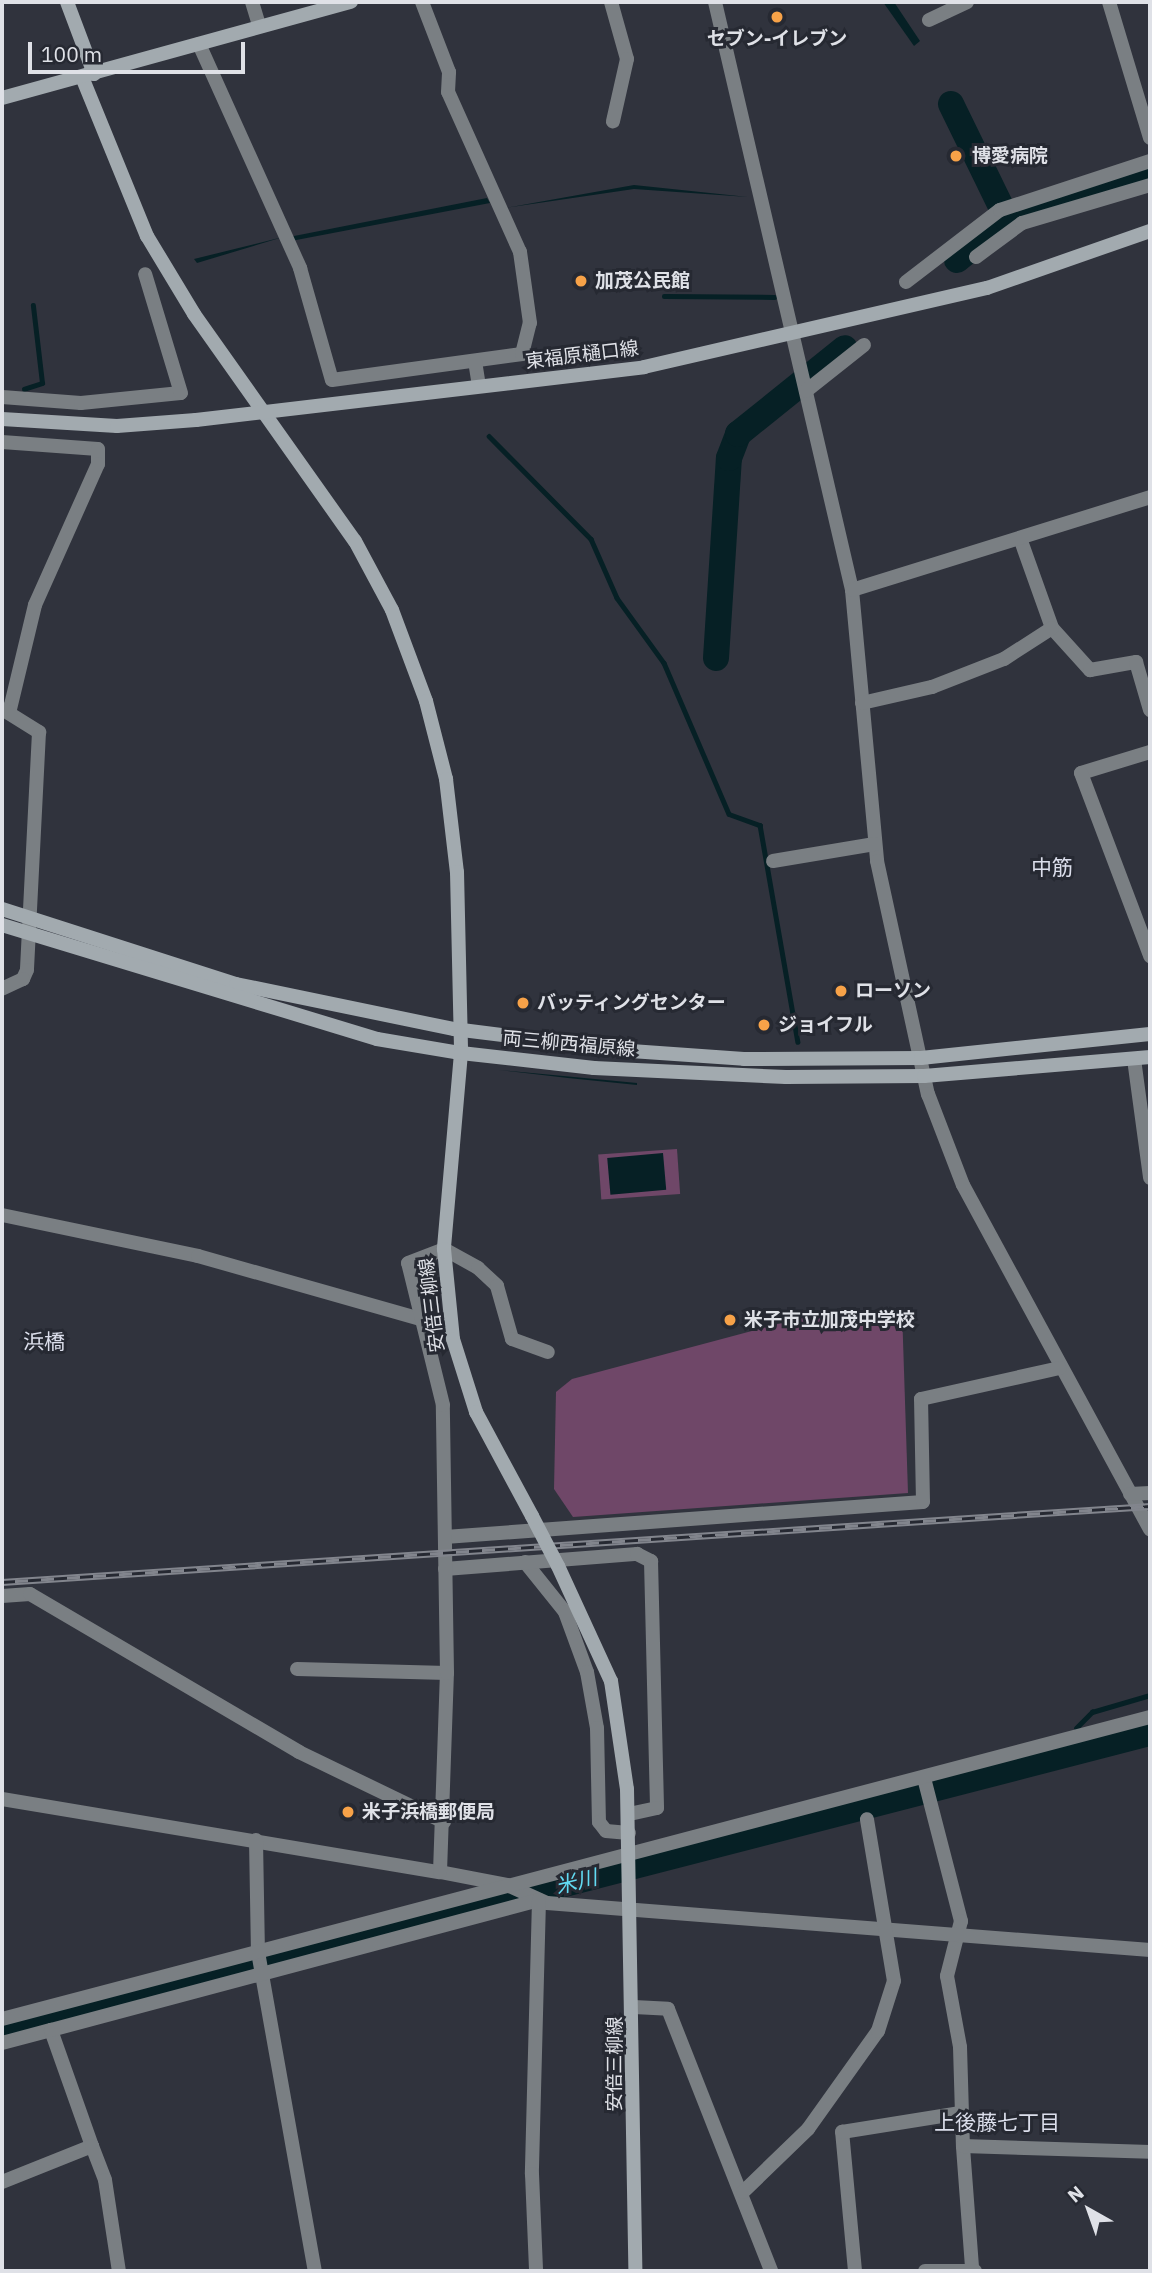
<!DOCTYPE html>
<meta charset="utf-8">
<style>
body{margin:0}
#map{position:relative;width:1152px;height:2273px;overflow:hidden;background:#30333d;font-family:"IBM Plex Sans","Noto Sans JP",sans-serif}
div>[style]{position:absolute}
.green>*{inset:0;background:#6f4768;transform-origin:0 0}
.water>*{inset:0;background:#062025;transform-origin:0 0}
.stream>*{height:4.5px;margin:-2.25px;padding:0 2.25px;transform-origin:2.25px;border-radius:2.25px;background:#062025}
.river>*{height:26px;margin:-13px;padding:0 13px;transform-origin:13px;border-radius:13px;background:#062025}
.street>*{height:14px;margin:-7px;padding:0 7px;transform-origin:7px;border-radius:7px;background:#7a7f83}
.secondary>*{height:14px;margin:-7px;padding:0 7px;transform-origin:7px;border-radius:7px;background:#a2aaaf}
.rail>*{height:7px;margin-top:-3.5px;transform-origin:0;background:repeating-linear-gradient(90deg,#262932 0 13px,#82858d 0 26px);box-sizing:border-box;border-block:2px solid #82858d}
.secondary-bridge>*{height:14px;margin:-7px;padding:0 7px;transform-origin:7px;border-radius:7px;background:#a2aaaf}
.dots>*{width:19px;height:19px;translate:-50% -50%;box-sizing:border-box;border:4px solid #262932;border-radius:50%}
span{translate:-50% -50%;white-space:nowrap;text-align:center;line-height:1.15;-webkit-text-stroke:6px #262932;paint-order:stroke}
.poi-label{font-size:19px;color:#dfe1e7;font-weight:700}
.left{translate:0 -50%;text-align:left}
.street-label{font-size:19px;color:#dfe1e7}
.neighbourhood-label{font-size:21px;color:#dbdeeb}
.water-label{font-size:21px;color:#62dbf3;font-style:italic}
.frame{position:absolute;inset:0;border:4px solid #dfe1e7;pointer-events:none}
.north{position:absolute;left:1054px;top:2175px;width:70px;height:70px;-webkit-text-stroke:5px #262932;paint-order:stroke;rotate:320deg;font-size:19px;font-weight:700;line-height:28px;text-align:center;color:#dfe1e7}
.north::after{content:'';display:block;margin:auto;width:24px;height:32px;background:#dfe1e7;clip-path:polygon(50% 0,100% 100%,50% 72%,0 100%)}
.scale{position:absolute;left:28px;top:42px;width:217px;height:32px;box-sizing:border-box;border:4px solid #dfe1e7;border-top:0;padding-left:9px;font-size:21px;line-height:24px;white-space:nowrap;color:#dfe1e7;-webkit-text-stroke:5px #262932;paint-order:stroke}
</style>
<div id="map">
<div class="green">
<i style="left:677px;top:1149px;width:45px;height:79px;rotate:86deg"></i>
<i style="clip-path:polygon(902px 1310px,908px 1493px,573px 1517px,554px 1489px,556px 1392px,572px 1379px,815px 1314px)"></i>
</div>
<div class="water">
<i style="clip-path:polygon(883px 2px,894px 2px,920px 41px,914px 46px)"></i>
<i style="clip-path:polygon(634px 185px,748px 197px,634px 189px,505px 208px)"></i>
<i style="clip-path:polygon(487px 198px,490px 203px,291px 241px,289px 237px)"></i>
<i style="clip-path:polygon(283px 237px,197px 263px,194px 259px)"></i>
<i style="clip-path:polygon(499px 1070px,637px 1083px,637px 1085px,568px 1078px)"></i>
<i style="left:663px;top:1153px;width:37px;height:56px;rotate:85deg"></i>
</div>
<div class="stream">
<i style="left:664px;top:296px;width:110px;rotate:0.5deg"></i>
<i style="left:24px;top:389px;width:19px;rotate:-18deg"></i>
<i style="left:42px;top:383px;width:78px;rotate:-96.7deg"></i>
<i style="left:489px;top:436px;width:145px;rotate:45.3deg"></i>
<i style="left:591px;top:539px;width:64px;rotate:66.2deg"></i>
<i style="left:617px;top:598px;width:80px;rotate:54.1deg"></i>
<i style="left:664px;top:663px;width:164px;rotate:66.7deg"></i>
<i style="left:729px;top:814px;width:33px;rotate:20deg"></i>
<i style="left:760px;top:825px;width:220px;rotate:80.1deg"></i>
<i style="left:1076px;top:1728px;width:23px;rotate:-45deg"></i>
<i style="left:1092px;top:1712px;width:60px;rotate:-16.3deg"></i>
</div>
<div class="river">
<i style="left:951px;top:104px;width:128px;rotate:64deg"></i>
<i style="left:957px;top:260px;width:65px;rotate:-39.4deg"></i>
<i style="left:1007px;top:219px;width:150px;rotate:-17.1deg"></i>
<i style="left:716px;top:658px;width:200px;rotate:-86.3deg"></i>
<i style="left:729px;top:458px;width:26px;rotate:-69deg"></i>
<i style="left:738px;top:434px;width:137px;rotate:-38.8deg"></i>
<i style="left:2px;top:2029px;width:1186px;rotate:-14.46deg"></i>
</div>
<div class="street">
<i style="left:252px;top:2px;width:24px;rotate:73deg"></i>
<i style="left:611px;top:2px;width:59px;rotate:74.3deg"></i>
<i style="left:627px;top:59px;width:64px;rotate:102.7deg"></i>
<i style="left:715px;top:2px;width:604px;rotate:76.88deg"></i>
<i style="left:852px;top:590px;width:272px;rotate:84.7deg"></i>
<i style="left:877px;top:861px;width:239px;rotate:77.7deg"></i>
<i style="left:928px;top:1094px;width:97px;rotate:69deg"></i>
<i style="left:963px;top:1185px;width:392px;rotate:61.5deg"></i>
<i style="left:1109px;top:2px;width:142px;rotate:73.2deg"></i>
<i style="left:929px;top:20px;width:42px;rotate:-25.3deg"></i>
<i style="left:199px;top:44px;width:246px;rotate:65.7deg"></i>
<i style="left:300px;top:268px;width:116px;rotate:74.1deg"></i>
<i style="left:332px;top:380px;width:192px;rotate:-7.8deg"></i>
<i style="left:522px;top:354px;width:32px;rotate:-76deg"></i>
<i style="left:530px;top:323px;width:72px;rotate:-98deg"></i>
<i style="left:520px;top:252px;width:175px;rotate:-114.2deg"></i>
<i style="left:448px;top:92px;width:20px;rotate:-87deg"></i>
<i style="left:449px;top:72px;width:75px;rotate:-111.1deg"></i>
<i style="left:976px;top:257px;width:57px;rotate:-36.5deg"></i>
<i style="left:1022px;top:223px;width:134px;rotate:-16.5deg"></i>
<i style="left:906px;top:282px;width:118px;rotate:-37.5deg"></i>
<i style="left:1000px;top:210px;width:158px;rotate:-18.1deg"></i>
<i style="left:475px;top:361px;width:25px;rotate:81deg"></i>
<i style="left:806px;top:391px;width:74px;rotate:-38.4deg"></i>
<i style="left:2px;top:397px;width:79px;rotate:4.3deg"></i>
<i style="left:81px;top:403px;width:100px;rotate:-5.7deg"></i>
<i style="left:181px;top:393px;width:124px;rotate:-106.8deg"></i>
<i style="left:2px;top:442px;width:96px;rotate:4.2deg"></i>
<i style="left:98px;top:449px;width:15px;rotate:90deg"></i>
<i style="left:98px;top:464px;width:154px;rotate:114.1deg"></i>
<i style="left:35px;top:605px;width:111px;rotate:103.5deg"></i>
<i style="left:1020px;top:538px;width:96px;rotate:70.4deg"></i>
<i style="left:1052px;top:628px;width:57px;rotate:47.9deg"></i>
<i style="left:1090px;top:670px;width:47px;rotate:-9.9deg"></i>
<i style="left:1136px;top:662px;width:50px;rotate:73.7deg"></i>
<i style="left:852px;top:590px;width:312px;rotate:-17.3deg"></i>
<i style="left:862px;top:703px;width:72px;rotate:-12.9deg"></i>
<i style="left:932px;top:687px;width:77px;rotate:-21.3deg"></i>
<i style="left:1004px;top:659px;width:57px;rotate:-32.9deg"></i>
<i style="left:2px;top:709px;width:44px;rotate:31.9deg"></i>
<i style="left:39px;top:732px;width:238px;rotate:92.9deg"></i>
<i style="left:27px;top:970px;width:10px;rotate:114deg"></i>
<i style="left:23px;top:979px;width:23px;rotate:155deg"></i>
<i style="left:1150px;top:752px;width:72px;rotate:163.1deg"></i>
<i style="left:1081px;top:773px;width:196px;rotate:69.3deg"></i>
<i style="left:773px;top:861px;width:103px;rotate:-9.5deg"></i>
<i style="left:1134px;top:1059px;width:120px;rotate:82.3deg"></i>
<i style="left:2px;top:1215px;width:200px;rotate:11.8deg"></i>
<i style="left:198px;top:1256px;width:232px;rotate:15.8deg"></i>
<i style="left:1130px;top:1494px;width:20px;rotate:-3deg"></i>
<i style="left:445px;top:1537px;width:479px;rotate:-4.2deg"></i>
<i style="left:923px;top:1502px;width:103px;rotate:-91.1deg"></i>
<i style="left:921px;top:1399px;width:142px;rotate:-12.6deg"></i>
<i style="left:525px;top:1562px;width:64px;rotate:51.3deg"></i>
<i style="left:565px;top:1612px;width:64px;rotate:69.9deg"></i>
<i style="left:587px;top:1672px;width:57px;rotate:79.9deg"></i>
<i style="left:597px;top:1728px;width:94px;rotate:88.8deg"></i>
<i style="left:599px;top:1822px;width:11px;rotate:52deg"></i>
<i style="left:606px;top:1831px;width:23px;rotate:5deg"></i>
<i style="left:445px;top:1569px;width:193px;rotate:-4.5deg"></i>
<i style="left:637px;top:1554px;width:16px;rotate:27deg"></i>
<i style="left:651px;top:1561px;width:247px;rotate:88.6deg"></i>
<i style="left:657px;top:1808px;width:29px;rotate:168deg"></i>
<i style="left:2px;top:1596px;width:28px;rotate:-4deg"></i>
<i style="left:30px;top:1594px;width:312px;rotate:30.4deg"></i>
<i style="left:299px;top:1752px;width:161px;rotate:25.8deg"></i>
<i style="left:297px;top:1669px;width:150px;rotate:1.5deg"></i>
<i style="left:924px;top:1778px;width:148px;rotate:75.5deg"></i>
<i style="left:961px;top:1921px;width:57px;rotate:104.3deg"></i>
<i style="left:947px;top:1976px;width:72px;rotate:79.6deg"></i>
<i style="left:960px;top:2047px;width:99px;rotate:88.3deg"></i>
<i style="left:2px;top:1799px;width:444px;rotate:9.5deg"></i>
<i style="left:440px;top:1872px;width:68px;rotate:11deg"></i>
<i style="left:507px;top:1885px;width:44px;rotate:24.2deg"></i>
<i style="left:547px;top:1903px;width:605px;rotate:4.46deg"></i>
<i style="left:256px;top:1840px;width:112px;rotate:89deg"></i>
<i style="left:258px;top:1952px;width:324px;rotate:79.9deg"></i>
<i style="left:440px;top:1872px;width:199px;rotate:-88deg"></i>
<i style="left:447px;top:1673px;width:268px;rotate:-90.9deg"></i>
<i style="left:443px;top:1405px;width:146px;rotate:-103.8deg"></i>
<i style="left:408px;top:1263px;width:39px;rotate:-21deg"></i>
<i style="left:444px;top:1249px;width:39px;rotate:29deg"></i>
<i style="left:478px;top:1268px;width:26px;rotate:43deg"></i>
<i style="left:497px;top:1286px;width:55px;rotate:74.2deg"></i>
<i style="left:512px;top:1339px;width:38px;rotate:20deg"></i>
<i style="left:634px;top:2007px;width:34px;rotate:3deg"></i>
<i style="left:668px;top:2009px;width:282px;rotate:68.5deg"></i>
<i style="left:2px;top:2019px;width:1187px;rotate:-14.74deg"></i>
<i style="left:2px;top:2043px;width:51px;rotate:-14.9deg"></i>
<i style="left:92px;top:2146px;width:123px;rotate:-109.5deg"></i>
<i style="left:51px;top:2030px;width:505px;rotate:-14.92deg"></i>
<i style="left:539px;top:1900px;width:274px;rotate:91.5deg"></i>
<i style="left:532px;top:2174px;width:97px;rotate:87.6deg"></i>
<i style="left:2px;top:2182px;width:97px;rotate:-21.8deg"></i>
<i style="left:92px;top:2146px;width:36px;rotate:69deg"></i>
<i style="left:105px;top:2180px;width:92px;rotate:81.3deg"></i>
<i style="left:743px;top:2192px;width:91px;rotate:-44.1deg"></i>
<i style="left:808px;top:2129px;width:120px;rotate:-54.5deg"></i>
<i style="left:878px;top:2031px;width:52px;rotate:-72.3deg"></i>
<i style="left:894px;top:1981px;width:164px;rotate:-99.5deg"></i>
<i style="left:972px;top:2267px;width:121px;rotate:-94.3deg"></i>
<i style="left:963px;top:2146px;width:187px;rotate:1.8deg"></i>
<i style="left:855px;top:2271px;width:140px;rotate:-95.3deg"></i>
<i style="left:842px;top:2132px;width:120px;rotate:-9.1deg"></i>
<i style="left:925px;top:2271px;width:50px"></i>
</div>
<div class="secondary">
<i style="left:67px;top:2px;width:77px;rotate:69.4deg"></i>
<i style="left:82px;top:77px;width:172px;rotate:67.8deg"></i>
<i style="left:147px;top:236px;width:91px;rotate:58.9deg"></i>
<i style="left:194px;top:314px;width:278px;rotate:54.7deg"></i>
<i style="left:355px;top:541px;width:78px;rotate:61.8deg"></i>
<i style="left:392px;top:610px;width:97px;rotate:69.5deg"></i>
<i style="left:426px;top:701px;width:81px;rotate:75.6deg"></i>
<i style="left:446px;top:779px;width:94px;rotate:83.3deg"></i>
<i style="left:457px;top:872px;width:181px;rotate:88.7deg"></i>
<i style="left:461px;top:1053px;width:197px;rotate:95deg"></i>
<i style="left:444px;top:1249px;width:90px;rotate:84.3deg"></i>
<i style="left:453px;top:1339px;width:77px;rotate:72.5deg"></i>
<i style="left:476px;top:1412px;width:118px;rotate:61.7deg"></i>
<i style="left:2px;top:98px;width:362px;rotate:-15.4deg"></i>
<i style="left:2px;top:419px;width:115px;rotate:3.5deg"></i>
<i style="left:117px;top:426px;width:79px;rotate:-4.3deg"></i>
<i style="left:196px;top:420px;width:451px;rotate:-6.7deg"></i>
<i style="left:644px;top:367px;width:352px;rotate:-13deg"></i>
<i style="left:987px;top:288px;width:173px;rotate:-19.3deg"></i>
<i style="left:2px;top:909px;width:246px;rotate:17.8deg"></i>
<i style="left:236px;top:984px;width:223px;rotate:11.7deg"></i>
<i style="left:454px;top:1029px;width:178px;rotate:7.1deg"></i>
<i style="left:631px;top:1051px;width:113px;rotate:4deg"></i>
<i style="left:744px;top:1059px;width:177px;rotate:-0.3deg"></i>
<i style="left:921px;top:1058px;width:230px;rotate:-6deg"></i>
<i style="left:2px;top:925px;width:392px;rotate:16.9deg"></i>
<i style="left:377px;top:1039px;width:85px;rotate:9.5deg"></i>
<i style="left:461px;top:1053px;width:134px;rotate:6.4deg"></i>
<i style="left:594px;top:1068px;width:192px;rotate:2.7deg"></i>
<i style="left:786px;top:1077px;width:138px;rotate:-0.4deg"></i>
<i style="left:924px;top:1076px;width:227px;rotate:-4.8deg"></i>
<i style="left:558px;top:1566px;width:127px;rotate:65.3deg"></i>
<i style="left:611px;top:1681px;width:109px;rotate:81.6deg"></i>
<i style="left:627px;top:1789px;width:482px;rotate:89deg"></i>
</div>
<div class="rail">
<i style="left:2px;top:1582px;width:1151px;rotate:-3.79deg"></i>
</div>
<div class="secondary-bridge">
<i style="left:532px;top:1516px;width:56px;rotate:62.5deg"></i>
</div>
<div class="dots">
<i style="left:777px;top:17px;background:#f7a248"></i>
<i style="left:956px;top:156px;background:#f7a248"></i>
<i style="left:581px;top:281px;background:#f7a248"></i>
<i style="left:841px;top:991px;background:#f7a248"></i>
<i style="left:523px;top:1003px;background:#f7a248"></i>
<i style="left:764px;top:1025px;background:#f7a248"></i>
<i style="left:730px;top:1320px;background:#f7a248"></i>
<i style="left:348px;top:1812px;background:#f7a248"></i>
</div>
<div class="poi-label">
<span style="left:777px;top:39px">セブン-イレブン</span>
<span class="left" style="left:972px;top:156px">博愛病院</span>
<span class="left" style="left:595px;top:281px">加茂公民館</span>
<span class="left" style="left:855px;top:991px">ローソン</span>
<span class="left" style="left:537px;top:1003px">バッティングセンター</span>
<span class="left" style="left:778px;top:1025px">ジョイフル</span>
<span class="left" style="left:744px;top:1320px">米子市立加茂中学校</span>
<span class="left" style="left:362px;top:1812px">米子浜橋郵便局</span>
</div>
<div class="street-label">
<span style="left:582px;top:355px;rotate:-7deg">東福原樋口線</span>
<span style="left:569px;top:1044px;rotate:5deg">両三柳西福原線</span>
<span style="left:432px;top:1305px;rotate:-97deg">安倍三柳線</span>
<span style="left:615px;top:2064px;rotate:-90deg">安倍三柳線</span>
</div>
<div class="neighbourhood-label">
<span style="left:1052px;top:867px">中筋</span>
<span style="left:44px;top:1341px">浜橋</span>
<span style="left:997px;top:2122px">上後藤七丁目</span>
</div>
<div class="water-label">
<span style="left:576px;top:1881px;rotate:-14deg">米川</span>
</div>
<div class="frame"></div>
<div class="north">N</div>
<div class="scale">100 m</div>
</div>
